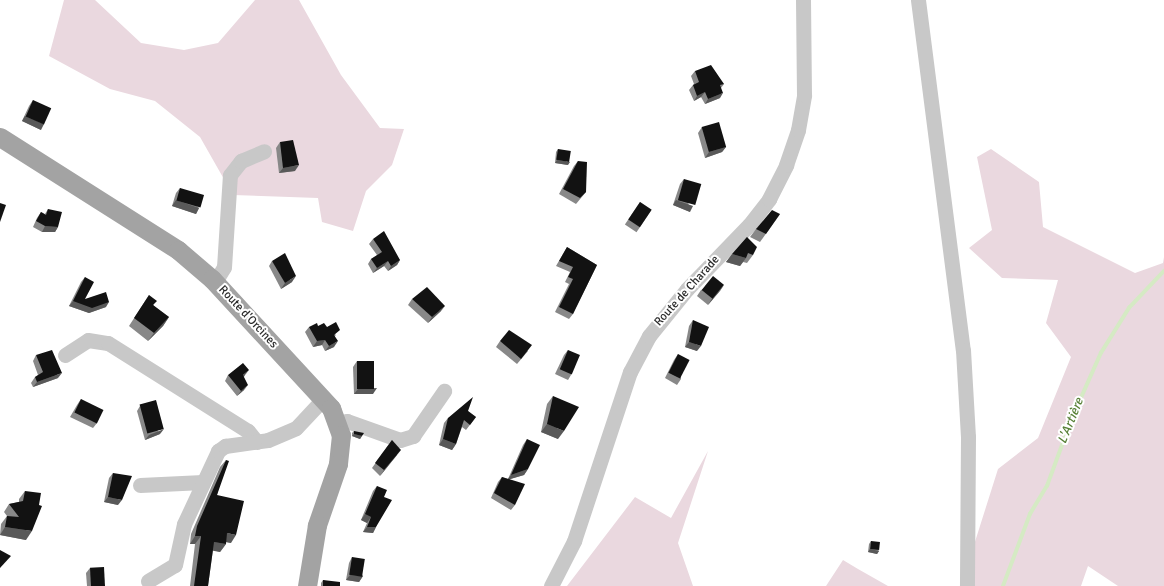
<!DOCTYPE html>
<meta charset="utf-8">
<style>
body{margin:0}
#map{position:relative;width:1164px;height:586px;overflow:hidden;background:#fff;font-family:Signika,sans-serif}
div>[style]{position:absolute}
.green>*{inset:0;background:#ead8df}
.stream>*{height:3.5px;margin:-1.75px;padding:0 1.75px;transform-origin:1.75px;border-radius:1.75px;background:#d5eac4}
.minor>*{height:15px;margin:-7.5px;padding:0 7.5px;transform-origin:7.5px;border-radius:7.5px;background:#c8c8c8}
.major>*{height:19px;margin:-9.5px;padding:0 9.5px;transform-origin:9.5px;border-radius:9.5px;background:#a3a3a3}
.wall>*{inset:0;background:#888;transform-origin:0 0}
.shaded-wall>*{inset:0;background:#595959}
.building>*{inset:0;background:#121212;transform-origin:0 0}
span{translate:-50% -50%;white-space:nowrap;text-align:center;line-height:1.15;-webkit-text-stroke:4px #fff;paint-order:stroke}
.street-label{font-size:12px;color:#2b2b2b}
.water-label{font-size:13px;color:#578036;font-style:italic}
</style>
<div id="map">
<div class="green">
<i style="clip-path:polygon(64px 0,95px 0,141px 43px,184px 50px,218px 43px,255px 0,299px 0,341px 75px,380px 128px,404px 129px,392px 165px,366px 191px,353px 231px,322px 222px,318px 198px,233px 195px,200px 137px,155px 101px,110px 89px,49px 56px)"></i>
<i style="clip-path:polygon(991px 149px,1039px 182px,1043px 227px,1135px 273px,1163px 263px,1164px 257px,1164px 586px,1118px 586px,1088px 566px,1081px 586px,961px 586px,998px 469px,1038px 438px,1071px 357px,1046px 323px,1058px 280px,1002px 278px,969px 248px,992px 230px,977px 157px)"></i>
<i style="clip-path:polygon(708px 451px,678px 543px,693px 586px,567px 586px,635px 497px,671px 518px)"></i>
<i style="clip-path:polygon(843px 560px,858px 569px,888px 586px,826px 586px)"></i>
</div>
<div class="stream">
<i style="left:1003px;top:586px;width:77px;rotate:-69.4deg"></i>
<i style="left:1030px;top:514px;width:33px;rotate:-59deg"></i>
<i style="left:1047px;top:486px;width:72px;rotate:-69.8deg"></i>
<i style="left:1072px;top:418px;width:71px;rotate:-66deg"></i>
<i style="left:1101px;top:353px;width:53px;rotate:-58.1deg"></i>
<i style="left:1129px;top:308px;width:51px;rotate:-46.6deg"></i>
</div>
<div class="minor">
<i style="left:918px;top:0;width:353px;rotate:82.7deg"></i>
<i style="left:963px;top:350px;width:87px;rotate:86.7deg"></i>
<i style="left:968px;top:437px;width:149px;rotate:90.4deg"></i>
<i style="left:215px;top:282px;width:17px;rotate:-59deg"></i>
<i style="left:224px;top:267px;width:92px;rotate:-86.3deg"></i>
<i style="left:230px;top:175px;width:18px;rotate:-52deg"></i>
<i style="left:241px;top:161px;width:25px;rotate:-23deg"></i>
<i style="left:65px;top:355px;width:27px;rotate:-33deg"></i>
<i style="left:88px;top:340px;width:20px;rotate:9deg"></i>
<i style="left:108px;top:343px;width:165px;rotate:32.2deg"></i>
<i style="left:248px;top:431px;width:14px;rotate:51deg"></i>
<i style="left:338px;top:423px;width:9px;rotate:-13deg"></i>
<i style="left:347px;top:421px;width:56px;rotate:19.7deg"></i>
<i style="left:400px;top:440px;width:14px;rotate:-17deg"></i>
<i style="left:413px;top:436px;width:55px;rotate:-55.4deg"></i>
<i style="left:140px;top:485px;width:63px;rotate:-2.7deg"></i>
<i style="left:148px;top:581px;width:31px;rotate:-31deg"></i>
<i style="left:175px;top:565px;width:42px;rotate:-77.6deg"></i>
<i style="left:184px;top:524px;width:81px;rotate:-65deg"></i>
<i style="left:218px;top:451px;width:9px;rotate:-36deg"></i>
<i style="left:225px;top:446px;width:43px;rotate:-7.9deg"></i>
<i style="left:268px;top:440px;width:30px;rotate:-23deg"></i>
<i style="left:296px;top:428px;width:41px;rotate:-47deg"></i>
<i style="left:551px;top:586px;width:51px;rotate:-62.9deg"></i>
<i style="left:574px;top:541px;width:178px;rotate:-71.7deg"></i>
<i style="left:630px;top:372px;width:41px;rotate:-62.2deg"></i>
<i style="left:649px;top:336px;width:60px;rotate:-51deg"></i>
<i style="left:687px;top:289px;width:89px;rotate:-45.9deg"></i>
<i style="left:749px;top:225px;width:33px;rotate:-52deg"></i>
<i style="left:769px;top:199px;width:38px;rotate:-63deg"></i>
<i style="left:786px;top:165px;width:37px;rotate:-71deg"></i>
<i style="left:798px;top:130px;width:36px;rotate:-80deg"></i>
<i style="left:804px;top:95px;width:95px;rotate:-90.6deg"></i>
</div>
<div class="major">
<i style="left:0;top:137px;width:211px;rotate:32.4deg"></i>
<i style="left:178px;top:250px;width:45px;rotate:40.5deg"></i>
<i style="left:212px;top:279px;width:176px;rotate:47.3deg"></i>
<i style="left:331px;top:408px;width:29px;rotate:70deg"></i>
<i style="left:341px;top:435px;width:29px;rotate:96deg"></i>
<i style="left:338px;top:464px;width:65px;rotate:109deg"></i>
<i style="left:317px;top:525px;width:62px;rotate:99.3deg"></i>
</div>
<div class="wall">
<i style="clip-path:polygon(695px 71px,724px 84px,721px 88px,720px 98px,705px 104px,701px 97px,694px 101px,689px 90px,693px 85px,694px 84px,691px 76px)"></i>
<i style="clip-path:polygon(33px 100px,41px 130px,22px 121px,29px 106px)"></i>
<i style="clip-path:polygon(702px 127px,726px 147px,722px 152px,705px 158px,698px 133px)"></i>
<i style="clip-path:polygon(280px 142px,295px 171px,279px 173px,276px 148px)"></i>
<i style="clip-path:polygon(558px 149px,568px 165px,555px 163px,556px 152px)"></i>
<i style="clip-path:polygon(578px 161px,586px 192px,576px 204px,559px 194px,574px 166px)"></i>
<i style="clip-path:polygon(684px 179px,690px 212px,673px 205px,680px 184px)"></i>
<i style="clip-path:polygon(180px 188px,199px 208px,196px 214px,172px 206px,176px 193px)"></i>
<i style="left:640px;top:202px;width:14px;height:27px;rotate:34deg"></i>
<i style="clip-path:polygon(48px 209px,58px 227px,55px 232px,42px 232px,33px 227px,37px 218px,41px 212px,45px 214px)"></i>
<i style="clip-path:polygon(780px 214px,760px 242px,750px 237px,756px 229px)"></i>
<i style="clip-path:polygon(747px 237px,753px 255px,747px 263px,743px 262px,740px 266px,726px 262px)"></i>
<i style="clip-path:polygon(373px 239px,400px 260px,397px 265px,388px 271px,384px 266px,373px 273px,368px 264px,371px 259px,377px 255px,369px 244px)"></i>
<i style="clip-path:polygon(567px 247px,597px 265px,573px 314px,569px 319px,555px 312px,569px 284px,565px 282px,570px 272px,556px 266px)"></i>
<i style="clip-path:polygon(272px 261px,292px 282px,281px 289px,269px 266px)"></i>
<i style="clip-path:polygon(85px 277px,85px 299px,106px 307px,89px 313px,69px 306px,81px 282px)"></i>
<i style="clip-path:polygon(724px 285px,708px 305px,697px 296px,701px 290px)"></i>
<i style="clip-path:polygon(149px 295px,154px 306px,169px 317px,163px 326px,148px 341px,129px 326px)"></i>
<i style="clip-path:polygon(412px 299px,441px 311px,428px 323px,408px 305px)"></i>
<i style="clip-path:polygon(693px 320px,697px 351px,685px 347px,689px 326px)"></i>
<i style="clip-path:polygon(318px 326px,327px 327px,336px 335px,335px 336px,334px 347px,325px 351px,322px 345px,313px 347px,305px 332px,309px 327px)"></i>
<i style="clip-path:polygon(500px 341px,528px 351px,517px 364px,496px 347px)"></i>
<i style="clip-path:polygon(568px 350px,571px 375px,568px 380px,555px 374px,564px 355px)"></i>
<i style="clip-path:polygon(678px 354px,681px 379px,677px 385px,665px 378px,674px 360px)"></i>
<i style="clip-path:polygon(36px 355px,58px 378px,33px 387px,31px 383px,35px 377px,38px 375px,33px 361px)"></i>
<i style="clip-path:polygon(357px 361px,373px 394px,354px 394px,353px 367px)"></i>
<i style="clip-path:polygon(228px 375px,245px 375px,244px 377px,244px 390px,237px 396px,225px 381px)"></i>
<i style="clip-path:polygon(553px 396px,558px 439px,541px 432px,547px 404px)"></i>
<i style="clip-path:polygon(81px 399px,97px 423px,93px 428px,70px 417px,77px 405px)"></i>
<i style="clip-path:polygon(140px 406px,160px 434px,145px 440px,137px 411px)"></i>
<i style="clip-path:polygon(468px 411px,476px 417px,466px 430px,462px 427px,456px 444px,452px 450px,439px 445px,444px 423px,448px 418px)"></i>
<i style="clip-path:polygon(354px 431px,362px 436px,360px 439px,352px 436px,352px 433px)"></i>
<i style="clip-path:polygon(527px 439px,528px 469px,524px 475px,510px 479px,515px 505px,511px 510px,491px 498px,498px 482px,502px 477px,508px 479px,523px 445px)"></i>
<i style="clip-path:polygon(392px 440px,397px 455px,380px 476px,372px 468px)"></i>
<i style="clip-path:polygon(226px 460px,217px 495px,231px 543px,226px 542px,226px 544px,220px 552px,213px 550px,208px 586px,190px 586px,195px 544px,190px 544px,191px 534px,220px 467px)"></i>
<i style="clip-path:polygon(113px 473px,118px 505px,104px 502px,109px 478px)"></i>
<i style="clip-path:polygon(377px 486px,384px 497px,376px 527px,373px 533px,363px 532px,367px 523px,361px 520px,373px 491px)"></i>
<i style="clip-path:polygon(25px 491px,26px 540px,0 535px,1px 524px,7px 516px,4px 512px,9px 504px,19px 502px,19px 499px)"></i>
<i style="clip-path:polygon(871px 541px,879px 551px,877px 554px,868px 552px,869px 544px)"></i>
<i style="clip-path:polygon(352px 557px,363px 576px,359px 582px,346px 580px,349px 563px)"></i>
<i style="clip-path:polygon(90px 568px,105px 586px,87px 586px,86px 573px)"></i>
<i style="clip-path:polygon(323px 580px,340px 586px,321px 586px,321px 583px)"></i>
</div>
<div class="shaded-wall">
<i style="clip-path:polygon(705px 92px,701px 97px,694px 101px,697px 96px)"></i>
<i style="clip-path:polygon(723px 93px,720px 98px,705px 104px,708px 99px)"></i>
<i style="clip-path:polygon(25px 116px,44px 124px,41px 130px,22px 121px)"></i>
<i style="clip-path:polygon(726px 147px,722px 152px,705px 158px,709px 152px)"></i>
<i style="clip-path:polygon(557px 160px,570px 162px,568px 165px,555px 163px)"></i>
<i style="clip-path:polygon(299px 165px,295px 171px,279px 173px,283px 168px)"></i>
<i style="clip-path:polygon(176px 200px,199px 208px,196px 214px,172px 206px)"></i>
<i style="clip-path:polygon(676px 200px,693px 206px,690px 212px,673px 205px)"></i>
<i style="clip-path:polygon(45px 226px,58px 227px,55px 232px,42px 232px)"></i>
<i style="clip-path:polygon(732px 254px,746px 258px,740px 266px,726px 262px)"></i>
<i style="clip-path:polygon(400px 260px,397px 265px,388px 271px,391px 266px)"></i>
<i style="clip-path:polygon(388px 261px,384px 266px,373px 273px,377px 268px)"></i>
<i style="clip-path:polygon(296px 276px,292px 282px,281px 289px,285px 283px)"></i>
<i style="clip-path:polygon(724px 285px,720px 291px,708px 305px,711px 300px)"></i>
<i style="clip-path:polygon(73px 301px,109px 302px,106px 307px,89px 313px,69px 306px)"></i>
<i style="clip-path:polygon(445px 306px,441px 311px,428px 323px,432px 317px)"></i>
<i style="clip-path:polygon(169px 317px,163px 326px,148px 341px,154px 333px)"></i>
<i style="clip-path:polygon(325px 340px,322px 345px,313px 347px,317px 341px)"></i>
<i style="clip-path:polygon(338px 341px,334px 347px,325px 351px,329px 346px)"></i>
<i style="clip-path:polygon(689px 342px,701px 346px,697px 351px,685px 347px)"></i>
<i style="clip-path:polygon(249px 370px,245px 375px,239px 381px,243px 375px)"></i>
<i style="clip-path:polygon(62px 373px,58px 378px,33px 387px,37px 382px)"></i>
<i style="clip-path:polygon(248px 385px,244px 390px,237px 396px,241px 391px)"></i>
<i style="clip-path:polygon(377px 388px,373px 394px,354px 394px,358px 389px)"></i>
<i style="clip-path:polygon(547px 424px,564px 431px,558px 439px,541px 432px)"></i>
<i style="clip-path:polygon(164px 429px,160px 434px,145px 440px,149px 435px)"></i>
<i style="clip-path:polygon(354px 434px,362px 436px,360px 439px,352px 436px)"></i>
<i style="clip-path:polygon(443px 439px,456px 444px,452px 450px,439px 445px)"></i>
<i style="clip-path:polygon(401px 450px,397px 455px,380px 476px,384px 470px)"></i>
<i style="clip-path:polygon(528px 469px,524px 475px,507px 480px,511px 475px)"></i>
<i style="clip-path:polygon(108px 497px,122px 500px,118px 505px,104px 502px)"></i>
<i style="clip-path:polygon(365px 514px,371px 517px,367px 523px,361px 520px)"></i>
<i style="clip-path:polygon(5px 527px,32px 531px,26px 540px,0 535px)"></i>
<i style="clip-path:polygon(367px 527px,376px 527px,373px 533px,363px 532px)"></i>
<i style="clip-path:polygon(227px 533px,236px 535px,231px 543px,221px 541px)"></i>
<i style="clip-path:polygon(195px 536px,201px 536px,195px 544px,190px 544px)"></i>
<i style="clip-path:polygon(214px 542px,226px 544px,220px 552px,209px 550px)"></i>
<i style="clip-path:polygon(870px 549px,879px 551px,877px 554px,868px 552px)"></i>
<i style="clip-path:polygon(350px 575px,363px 576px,359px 582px,346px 580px)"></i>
</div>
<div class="building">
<i style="clip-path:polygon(711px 65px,724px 84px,720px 85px,723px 93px,708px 99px,705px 92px,697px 96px,693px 85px,699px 82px,695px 71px)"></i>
<i style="left:33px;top:100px;width:20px;height:18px;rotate:24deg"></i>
<i style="left:719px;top:122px;width:26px;height:18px;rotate:74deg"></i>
<i style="clip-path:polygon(293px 140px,299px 165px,283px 168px,280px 142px)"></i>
<i style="left:558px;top:149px;width:13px;height:11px;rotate:9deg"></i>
<i style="clip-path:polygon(578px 161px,587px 162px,586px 192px,580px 198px,563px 189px)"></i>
<i style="left:684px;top:179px;width:18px;height:22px;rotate:16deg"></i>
<i style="left:180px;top:188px;width:25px;height:13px;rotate:16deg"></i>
<i style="left:640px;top:202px;width:14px;height:21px;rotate:34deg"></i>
<i style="clip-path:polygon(0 203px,6px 205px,0 222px)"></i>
<i style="clip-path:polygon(48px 209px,62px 212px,58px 227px,45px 226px,36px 221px,41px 212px,46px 215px)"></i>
<i style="clip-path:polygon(772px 210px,780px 214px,766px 234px,756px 229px)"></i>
<i style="clip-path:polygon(384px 231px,400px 260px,391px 266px,388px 261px,377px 268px,371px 259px,382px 252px,373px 239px)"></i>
<i style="clip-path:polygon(747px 237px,757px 247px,753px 255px,748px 253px,746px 258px,732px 254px)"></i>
<i style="clip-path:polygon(567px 247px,597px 265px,573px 314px,559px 307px,573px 279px,568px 277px,573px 267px,559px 261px)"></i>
<i style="clip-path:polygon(285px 253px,296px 276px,285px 283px,272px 261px)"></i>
<i style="left:713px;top:276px;width:14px;height:18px;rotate:39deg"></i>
<i style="clip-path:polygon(85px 277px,94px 282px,85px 299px,106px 292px,109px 302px,92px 308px,73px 301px)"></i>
<i style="clip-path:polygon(427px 287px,445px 306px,432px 317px,412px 299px)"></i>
<i style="clip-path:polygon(149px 295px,157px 301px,153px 305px,169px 317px,154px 333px,134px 318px)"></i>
<i style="clip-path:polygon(693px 320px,709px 327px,701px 346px,689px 342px)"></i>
<i style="clip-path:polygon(336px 322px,340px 330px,334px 335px,338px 341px,329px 346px,325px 340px,317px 341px,309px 327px,317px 323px,318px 326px,324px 323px,327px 327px)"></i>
<i style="clip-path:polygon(509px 330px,532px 345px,521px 359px,500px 341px)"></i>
<i style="clip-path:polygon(52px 350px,62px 373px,37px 382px,35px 377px,43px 372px,36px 355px)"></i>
<i style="left:568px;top:350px;width:13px;height:21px;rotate:23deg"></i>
<i style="left:678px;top:354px;width:13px;height:21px;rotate:27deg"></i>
<i style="left:357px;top:361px;width:17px;height:28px"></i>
<i style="clip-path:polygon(243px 363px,249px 370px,243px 375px,248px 385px,241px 391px,228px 375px)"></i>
<i style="clip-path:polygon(553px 396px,579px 407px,564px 431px,547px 424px)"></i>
<i style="clip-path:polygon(473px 397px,468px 411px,476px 417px,470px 425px,464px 420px,456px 444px,443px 439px,448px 418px)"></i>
<i style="left:81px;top:399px;width:25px;height:15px;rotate:26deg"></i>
<i style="left:156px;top:400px;width:30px;height:17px;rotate:75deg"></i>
<i style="clip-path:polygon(354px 431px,364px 433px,362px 436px,354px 434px)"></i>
<i style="clip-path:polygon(527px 439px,540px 445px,528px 469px,511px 475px)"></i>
<i style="clip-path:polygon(392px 440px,401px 450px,384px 470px,375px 463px)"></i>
<i style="clip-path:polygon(226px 460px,229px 461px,217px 495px,244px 501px,236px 535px,227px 533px,226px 544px,214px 542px,208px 586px,194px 586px,201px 536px,195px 536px,197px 526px)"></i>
<i style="clip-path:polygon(113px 473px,132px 476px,122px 500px,108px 497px)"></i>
<i style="clip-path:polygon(502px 477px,525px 484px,515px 505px,494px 493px)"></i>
<i style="clip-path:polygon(377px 486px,387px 490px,384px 497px,392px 500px,376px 527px,367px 527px,371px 517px,365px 514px)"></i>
<i style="clip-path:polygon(25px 491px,41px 493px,39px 505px,42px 506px,32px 531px,5px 527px,7px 516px,19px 517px,9px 504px,23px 501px)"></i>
<i style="left:871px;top:541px;width:9px;height:8px;rotate:6deg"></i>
<i style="clip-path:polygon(0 550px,11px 556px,0 568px)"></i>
<i style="left:352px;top:557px;width:13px;height:18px;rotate:9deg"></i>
<i style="left:104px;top:567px;width:19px;height:14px;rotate:87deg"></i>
<i style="clip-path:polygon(323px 580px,340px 582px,340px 586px,323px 586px)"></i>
</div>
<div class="street-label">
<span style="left:687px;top:291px;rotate:-48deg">Route de Charade</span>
<span style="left:248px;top:317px;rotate:47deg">Route d'Orcines</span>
</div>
<div class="water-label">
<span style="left:1071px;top:421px;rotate:-68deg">L'Artière</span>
</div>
</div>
